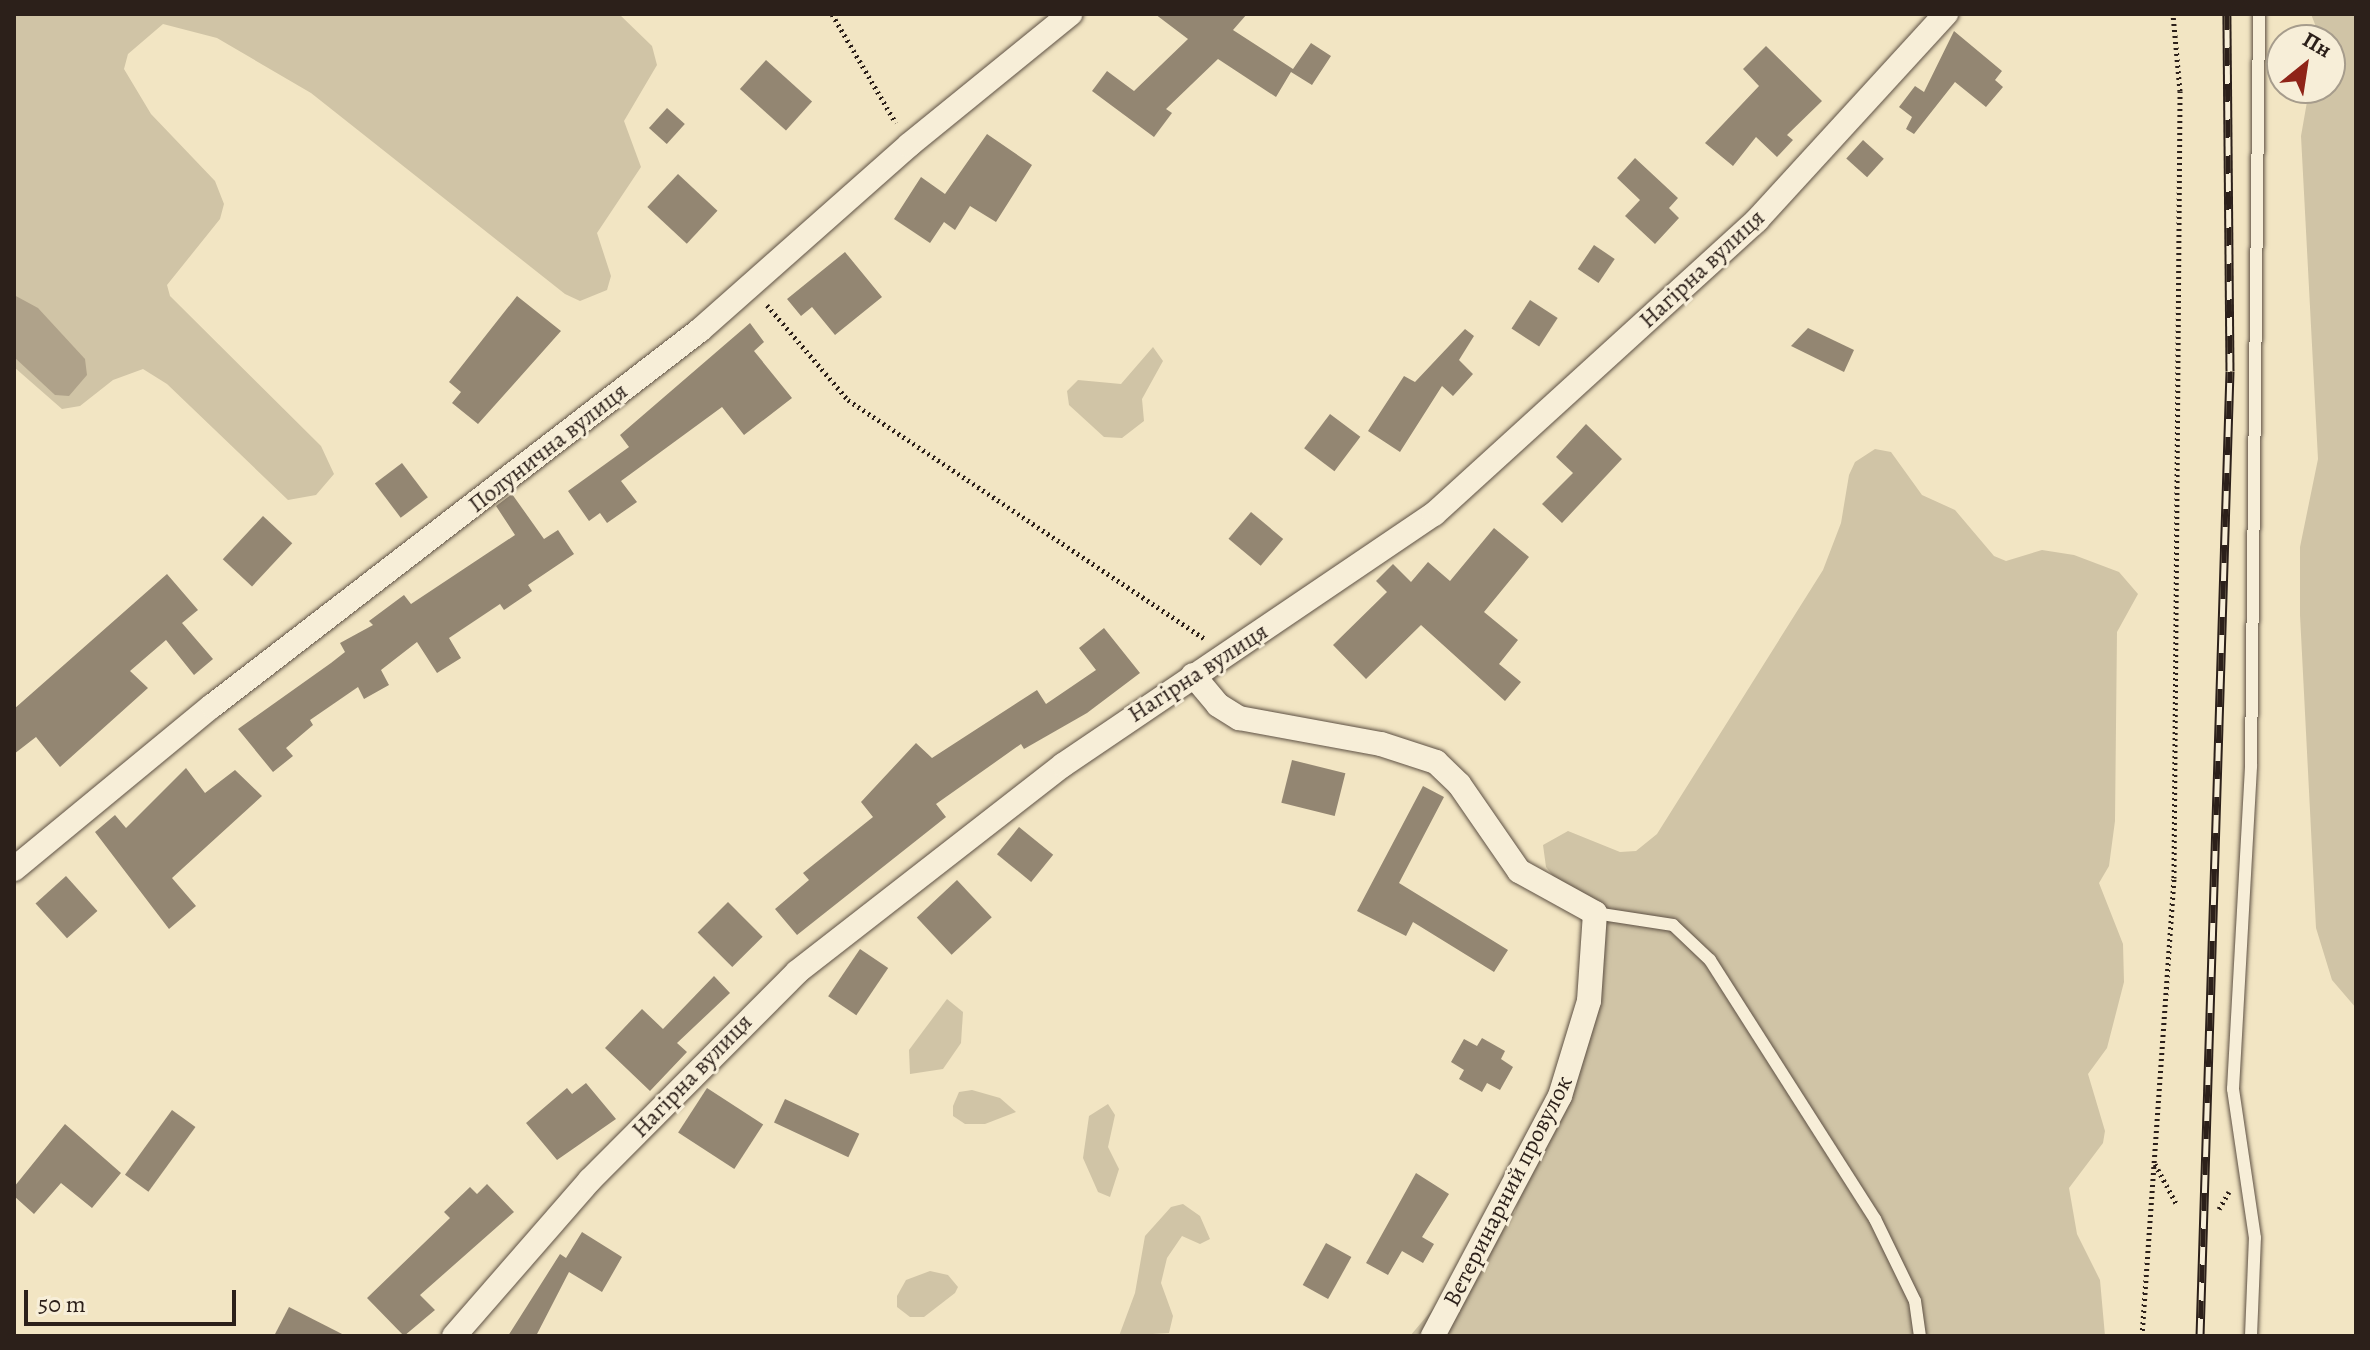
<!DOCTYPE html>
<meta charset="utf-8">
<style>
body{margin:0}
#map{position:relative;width:2370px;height:1350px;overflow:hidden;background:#f2e5c3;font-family:Alegreya,serif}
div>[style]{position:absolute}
.green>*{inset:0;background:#d0c4a6}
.water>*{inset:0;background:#afa28a}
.building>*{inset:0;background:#938672;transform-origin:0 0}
.path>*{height:5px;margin-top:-2.5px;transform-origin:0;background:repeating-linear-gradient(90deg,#2c201a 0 2px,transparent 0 6px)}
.roads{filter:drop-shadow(0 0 2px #5e5144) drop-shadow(0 0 2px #5e5144)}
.service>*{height:12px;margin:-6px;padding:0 6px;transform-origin:6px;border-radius:6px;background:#f7eed8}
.minor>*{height:24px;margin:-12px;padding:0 12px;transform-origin:12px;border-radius:12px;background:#f7eed8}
.rail>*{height:9px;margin-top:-4.5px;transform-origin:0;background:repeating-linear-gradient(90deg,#f7eed8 0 18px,#2c201a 0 36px);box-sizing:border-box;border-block:2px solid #2c201a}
span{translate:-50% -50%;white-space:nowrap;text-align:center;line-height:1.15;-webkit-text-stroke:6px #f7eed8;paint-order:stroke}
.street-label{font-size:24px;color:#2c201a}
.frame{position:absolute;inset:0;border:16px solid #2c201a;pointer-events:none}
.north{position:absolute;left:2266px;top:24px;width:80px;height:80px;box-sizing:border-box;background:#f7eed8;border:2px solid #a69c8c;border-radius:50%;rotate:30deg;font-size:22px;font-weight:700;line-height:32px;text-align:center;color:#2c201a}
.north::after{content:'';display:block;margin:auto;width:28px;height:36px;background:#8f2418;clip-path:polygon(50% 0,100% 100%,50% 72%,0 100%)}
.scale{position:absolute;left:24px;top:1290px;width:212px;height:36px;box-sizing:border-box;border:4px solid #2c201a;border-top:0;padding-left:10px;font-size:24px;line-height:28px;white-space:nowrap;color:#2c201a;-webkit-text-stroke:6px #f7eed8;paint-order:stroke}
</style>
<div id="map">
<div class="green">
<i style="clip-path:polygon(14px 14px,619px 14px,652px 46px,657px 65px,624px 121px,641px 167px,597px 233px,611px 276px,607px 290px,580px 301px,565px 294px,311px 93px,217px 38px,163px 24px,128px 54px,124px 69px,151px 114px,215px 181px,224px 204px,220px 219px,167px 285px,170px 296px,321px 446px,334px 474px,316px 495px,288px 500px,167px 384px,143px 369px,113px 380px,80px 406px,62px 409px,14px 367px)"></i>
<i style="clip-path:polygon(2311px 14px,2356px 14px,2356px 1008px,2332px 980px,2316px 928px,2300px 615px,2300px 547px,2318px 459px,2301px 136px,2308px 96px,2315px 88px,2330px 88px,2330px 40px,2321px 40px)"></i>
<i style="clip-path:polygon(1153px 347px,1163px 361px,1142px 399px,1144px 421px,1122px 438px,1104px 437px,1069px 405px,1067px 391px,1078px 380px,1121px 384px)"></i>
<i style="clip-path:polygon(1875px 449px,1891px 452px,1922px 495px,1955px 510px,1994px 556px,2006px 561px,2042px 550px,2074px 555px,2119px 572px,2138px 594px,2117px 632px,2115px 821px,2109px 866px,2099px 883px,2123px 944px,2124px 982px,2107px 1048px,2088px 1074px,2105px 1131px,2103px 1143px,2069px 1188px,2077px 1234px,2100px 1280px,2105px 1336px,1410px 1336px,1515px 1212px,1602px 937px,1546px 867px,1543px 845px,1568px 831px,1620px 852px,1636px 851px,1657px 834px,1823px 570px,1841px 523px,1849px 475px,1855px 462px)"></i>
<i style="clip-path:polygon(947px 999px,963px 1012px,961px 1043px,943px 1069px,910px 1074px,909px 1050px)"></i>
<i style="clip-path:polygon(972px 1090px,1000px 1098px,1016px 1112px,985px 1124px,965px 1124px,953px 1116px,953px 1106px,959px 1092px)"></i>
<i style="clip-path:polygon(1108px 1104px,1115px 1115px,1108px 1147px,1119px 1169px,1110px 1197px,1098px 1192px,1083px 1158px,1089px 1116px)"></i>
<i style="clip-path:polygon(1183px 1204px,1200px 1216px,1210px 1239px,1200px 1244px,1182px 1236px,1167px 1258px,1161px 1283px,1173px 1316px,1169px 1333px,1119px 1336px,1135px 1293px,1145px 1236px,1171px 1207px)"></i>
<i style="clip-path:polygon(930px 1271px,948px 1275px,958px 1287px,955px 1293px,924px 1317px,910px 1317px,897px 1307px,897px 1296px,906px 1280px)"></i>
</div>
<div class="water">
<i style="clip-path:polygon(14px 295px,38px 308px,85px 359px,87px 375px,69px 396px,55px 395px,14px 357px)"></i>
</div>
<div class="building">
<i style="clip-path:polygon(1155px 14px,1247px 14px,1233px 30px,1293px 69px,1311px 43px,1331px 56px,1312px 85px,1291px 72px,1276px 97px,1218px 59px,1166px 109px,1172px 113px,1154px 137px,1092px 91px,1107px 71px,1134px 91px,1188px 39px)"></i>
<i style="clip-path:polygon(1954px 31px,2002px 71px,1995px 80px,2003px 87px,1986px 107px,1955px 82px,1914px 134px,1906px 129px,1912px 117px,1899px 107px,1915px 86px,1924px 92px)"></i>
<i style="clip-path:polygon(1766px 46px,1822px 101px,1787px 135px,1793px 140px,1777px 157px,1756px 137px,1733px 166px,1705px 143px,1759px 86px,1743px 69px)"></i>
<i style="left:766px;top:60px;width:62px;height:39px;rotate:42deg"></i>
<i style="left:667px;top:108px;width:24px;height:27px;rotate:42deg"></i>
<i style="clip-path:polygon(987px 134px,1032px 165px,996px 222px,970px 206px,955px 230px,944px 222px,930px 243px,894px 219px,921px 177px,945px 194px)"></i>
<i style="left:1863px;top:140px;width:28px;height:25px;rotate:42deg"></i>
<i style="clip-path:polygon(1635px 158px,1678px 198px,1669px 208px,1679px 218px,1655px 244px,1625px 216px,1640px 200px,1617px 178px)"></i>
<i style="left:678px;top:174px;width:54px;height:45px;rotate:43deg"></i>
<i style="left:1594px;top:245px;width:25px;height:29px;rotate:34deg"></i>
<i style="clip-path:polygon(845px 252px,882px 297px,835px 335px,812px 307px,801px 316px,787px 299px)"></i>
<i style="clip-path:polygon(517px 296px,561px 331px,478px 424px,452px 403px,461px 392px,449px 382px)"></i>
<i style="left:1530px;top:300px;width:33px;height:34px;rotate:33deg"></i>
<i style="clip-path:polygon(750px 323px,764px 342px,754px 351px,792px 398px,744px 435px,722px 407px,621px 481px,637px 502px,607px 523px,600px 513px,589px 521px,568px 491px,629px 447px,620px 435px)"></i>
<i style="clip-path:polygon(1808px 328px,1854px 350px,1844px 372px,1791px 346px)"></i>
<i style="clip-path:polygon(1465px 329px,1474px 336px,1459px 360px,1473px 374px,1453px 396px,1442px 386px,1400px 452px,1368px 431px,1404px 376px,1415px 382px)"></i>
<i style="left:1330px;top:414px;width:38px;height:43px;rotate:37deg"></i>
<i style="clip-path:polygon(1586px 424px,1622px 459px,1562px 523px,1542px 504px,1573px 473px,1556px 457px)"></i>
<i style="left:402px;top:463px;width:43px;height:34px;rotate:53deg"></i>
<i style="clip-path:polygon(512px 494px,544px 539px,558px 530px,574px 554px,528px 585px,532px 591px,504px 610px,500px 604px,449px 638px,461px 658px,437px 673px,417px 642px,381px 670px,389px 685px,364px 699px,358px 687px,310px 720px,313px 725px,286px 748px,293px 756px,273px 772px,238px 729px,331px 663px,345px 652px,340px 643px,373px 625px,369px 621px,404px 595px,411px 604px,515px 535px,496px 506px)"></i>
<i style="left:1251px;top:512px;width:42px;height:35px;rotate:40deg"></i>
<i style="left:263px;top:516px;width:40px;height:59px;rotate:43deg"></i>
<i style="clip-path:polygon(1494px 528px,1529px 557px,1484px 612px,1518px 640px,1499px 664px,1521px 682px,1505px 701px,1421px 625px,1366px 679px,1333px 645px,1387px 592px,1376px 581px,1393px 564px,1411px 582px,1428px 562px,1450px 581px)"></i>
<i style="clip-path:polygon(167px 574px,198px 610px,182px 623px,213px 659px,194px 675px,166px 640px,130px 671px,148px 688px,60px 767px,36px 737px,14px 754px,14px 709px)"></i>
<i style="clip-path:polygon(1104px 628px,1140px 673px,1087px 713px,1024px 749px,1021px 744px,936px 804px,946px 817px,797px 935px,775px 909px,809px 880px,803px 873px,873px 817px,861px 802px,916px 743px,932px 758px,1037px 690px,1046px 704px,1096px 670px,1079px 648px)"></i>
<i style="left:1292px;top:760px;width:55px;height:44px;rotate:14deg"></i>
<i style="clip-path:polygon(186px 768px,205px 793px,235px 770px,262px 796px,172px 878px,196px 906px,169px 929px,95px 832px,115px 815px,126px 828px)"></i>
<i style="clip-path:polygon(1423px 786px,1444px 797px,1399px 883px,1508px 950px,1494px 972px,1413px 922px,1406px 936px,1357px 911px)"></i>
<i style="left:1019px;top:827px;width:44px;height:35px;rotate:39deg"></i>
<i style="left:66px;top:876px;width:47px;height:41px;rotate:48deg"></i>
<i style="left:957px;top:880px;width:51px;height:55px;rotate:47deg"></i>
<i style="left:728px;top:902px;width:49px;height:43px;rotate:45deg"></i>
<i style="left:860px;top:949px;width:34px;height:57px;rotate:34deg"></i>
<i style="clip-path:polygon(714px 976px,730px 993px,677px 1043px,687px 1052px,650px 1091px,605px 1048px,642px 1009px,663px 1029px)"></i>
<i style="clip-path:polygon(1482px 1038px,1505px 1051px,1501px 1059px,1513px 1067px,1500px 1090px,1487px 1083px,1482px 1092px,1459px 1079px,1464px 1070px,1451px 1062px,1464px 1039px,1477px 1046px)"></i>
<i style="clip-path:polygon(586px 1083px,616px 1119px,557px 1160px,526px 1123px,567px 1088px,572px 1094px)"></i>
<i style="left:707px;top:1088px;width:67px;height:53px;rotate:33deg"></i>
<i style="left:785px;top:1099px;width:82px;height:26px;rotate:25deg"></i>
<i style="left:172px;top:1110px;width:29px;height:80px;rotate:36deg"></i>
<i style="clip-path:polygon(65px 1124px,121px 1173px,92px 1208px,61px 1183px,34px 1214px,14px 1196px,14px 1187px)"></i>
<i style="clip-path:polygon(1416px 1173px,1449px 1194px,1422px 1237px,1434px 1244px,1423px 1263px,1402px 1251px,1388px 1275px,1366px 1263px)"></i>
<i style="clip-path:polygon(487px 1184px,514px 1212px,420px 1295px,435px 1310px,404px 1336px,367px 1298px,450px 1218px,444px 1212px,470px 1187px,477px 1194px)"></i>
<i style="clip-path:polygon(582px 1232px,622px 1257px,602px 1292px,569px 1272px,536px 1336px,508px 1336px,560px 1254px,566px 1258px)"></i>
<i style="left:1326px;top:1243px;width:29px;height:48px;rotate:29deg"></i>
<i style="clip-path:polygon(289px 1307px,346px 1336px,274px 1336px)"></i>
</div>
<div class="path">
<i style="left:832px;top:14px;width:126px;rotate:59.6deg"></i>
<i style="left:767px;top:305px;width:125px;rotate:49.5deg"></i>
<i style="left:848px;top:400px;width:428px;rotate:33.8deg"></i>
<i style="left:2155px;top:1164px;width:47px;rotate:61.8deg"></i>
<i style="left:2219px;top:1209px;width:20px;rotate:-60deg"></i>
<i style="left:2142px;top:1336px;width:459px;rotate:-86deg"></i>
<i style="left:2174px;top:878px;width:787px;rotate:-89.56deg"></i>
<i style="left:2180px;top:91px;width:77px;rotate:-95.2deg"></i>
</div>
<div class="roads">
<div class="service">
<i style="left:1595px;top:913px;width:79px;rotate:8.7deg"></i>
<i style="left:1673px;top:925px;width:51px;rotate:43.4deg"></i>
<i style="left:1710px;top:960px;width:307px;rotate:57.5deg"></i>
<i style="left:1875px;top:1219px;width:91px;rotate:64deg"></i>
<i style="left:1915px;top:1301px;width:35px;rotate:82deg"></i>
<i style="left:2251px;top:1336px;width:98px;rotate:-87.7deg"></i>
<i style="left:2255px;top:1238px;width:151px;rotate:-98.4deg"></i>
<i style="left:2233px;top:1089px;width:324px;rotate:-86.8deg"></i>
<i style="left:2251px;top:766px;width:752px;rotate:-89.39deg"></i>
</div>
<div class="minor">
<i style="left:1193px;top:675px;width:39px;rotate:50deg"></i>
<i style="left:1218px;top:705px;width:25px;rotate:32deg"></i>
<i style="left:1239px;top:718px;width:144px;rotate:10.4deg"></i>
<i style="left:1381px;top:744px;width:58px;rotate:18.1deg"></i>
<i style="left:1436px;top:762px;width:32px;rotate:44deg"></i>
<i style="left:1459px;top:784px;width:106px;rotate:55.4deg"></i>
<i style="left:1519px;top:871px;width:87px;rotate:28.9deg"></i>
<i style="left:1595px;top:913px;width:88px;rotate:93.9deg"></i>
<i style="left:1589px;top:1001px;width:99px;rotate:107deg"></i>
<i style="left:1560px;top:1096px;width:272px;rotate:117.9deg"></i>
<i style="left:14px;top:869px;width:256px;rotate:-39.5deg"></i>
<i style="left:212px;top:706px;width:616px;rotate:-37.61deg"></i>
<i style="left:700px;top:330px;width:279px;rotate:-41.5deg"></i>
<i style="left:909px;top:145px;width:208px;rotate:-39.1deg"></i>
<i style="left:454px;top:1336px;width:207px;rotate:-48.9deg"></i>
<i style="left:590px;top:1180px;width:293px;rotate:-45.1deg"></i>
<i style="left:797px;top:972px;width:337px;rotate:-37.9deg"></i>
<i style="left:1063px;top:765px;width:448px;rotate:-34.1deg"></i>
<i style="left:1434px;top:514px;width:437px;rotate:-42.3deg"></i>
<i style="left:1757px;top:220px;width:280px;rotate:-47.5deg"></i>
</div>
</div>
<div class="rail">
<i style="left:2200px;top:1336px;width:965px;rotate:-88.22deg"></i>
<i style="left:2230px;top:371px;width:357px;rotate:-90.5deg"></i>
</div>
<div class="street-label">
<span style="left:1702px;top:269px;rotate:-43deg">Нагірна вулиця</span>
<span style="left:548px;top:448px;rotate:-38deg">Полунична вулиця</span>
<span style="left:1198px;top:673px;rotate:-33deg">Нагірна вулиця</span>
<span style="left:692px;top:1076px;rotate:-46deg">Нагірна вулиця</span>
<span style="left:1508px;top:1191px;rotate:-63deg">Ветеринарний провулок</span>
</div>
<div class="frame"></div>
<div class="north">Пн</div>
<div class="scale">50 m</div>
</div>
